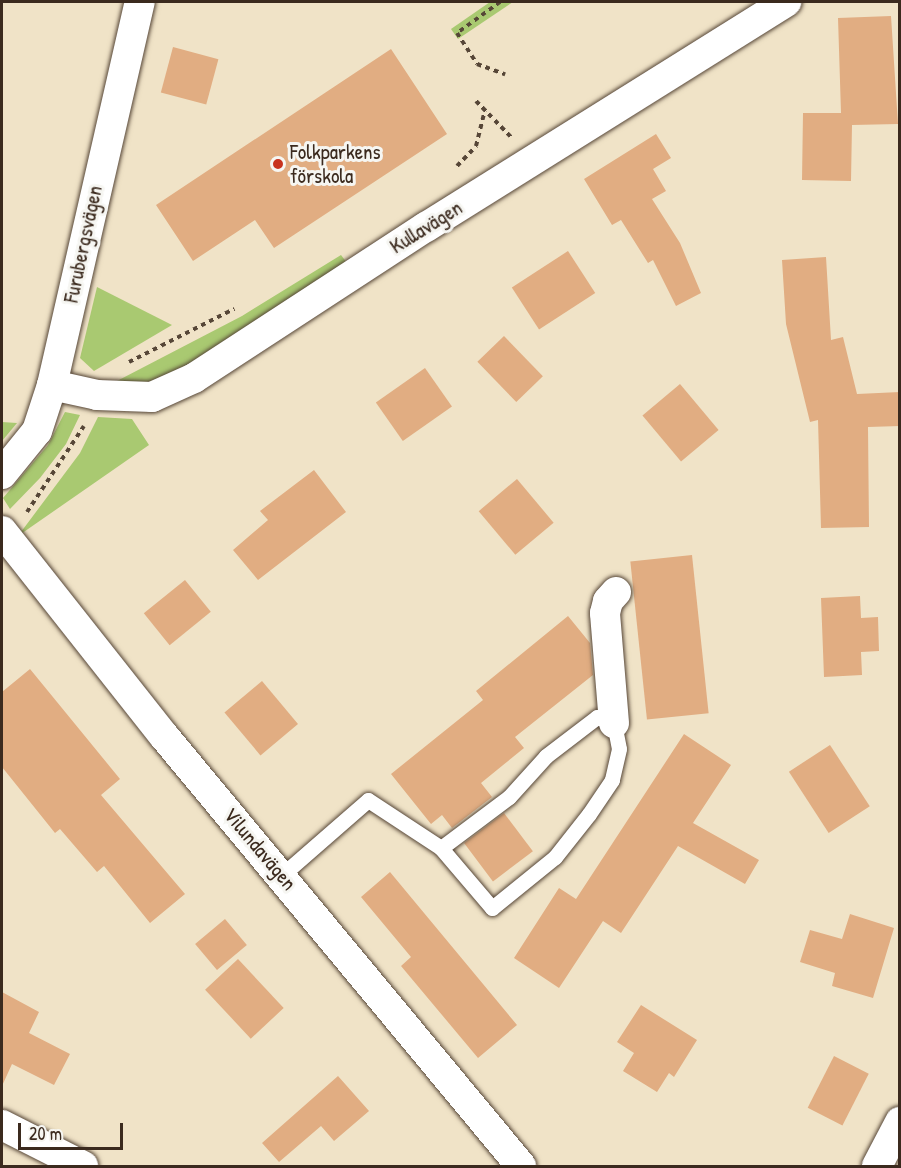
<!DOCTYPE html>
<meta charset="utf-8">
<style>
body{margin:0}
#map{position:relative;width:901px;height:1168px;overflow:hidden;background:#f0e3c7;font-family:"Patrick Hand",sans-serif}
div>[style]{position:absolute}
.green>*{inset:0;background:#a9c971}
.building>*{inset:0;background:#e1ad82;transform-origin:0 0}
.path>*{height:4px;margin-top:-2px;transform-origin:0;background:repeating-linear-gradient(90deg,#564637 0 4.5px,transparent 0 9px)}
.roads{filter:drop-shadow(0 0 2px #564637) drop-shadow(0 0 2px #564637)}
.lane>*{height:15px;margin:-7.5px;padding:0 7.5px;transform-origin:7.5px;border-radius:7.5px;background:#fff}
.street>*{height:30px;margin:-15px;padding:0 15px;transform-origin:15px;border-radius:15px;background:#fff}
.dots>*{width:16px;height:16px;translate:-50% -50%;box-sizing:border-box;border:3px solid #f6f6f2;border-radius:50%}
span{translate:-50% -50%;white-space:nowrap;text-align:center;line-height:1.15;-webkit-text-stroke:6px #f6f6f2;paint-order:stroke}
.poi-label{font-size:21px;color:#3b2a1e}
.left{translate:0 -50%;text-align:left}
.street-label{font-size:21px;color:#3b2a1e}
.frame{position:absolute;inset:0;border:3px solid #3b2a1e;pointer-events:none}
.scale{position:absolute;left:18px;top:1123px;width:105px;height:27px;box-sizing:border-box;border:3px solid #3b2a1e;border-top:0;padding-left:8px;font-size:18px;line-height:21px;white-space:nowrap;color:#3b2a1e;-webkit-text-stroke:4px #f6f6f2;paint-order:stroke}
</style>
<div id="map">
<div class="green">
<i style="clip-path:polygon(490px 2px,513px 2px,458px 39px,451px 29px)"></i>
<i style="clip-path:polygon(341px 255px,347px 263px,191px 365px,143px 384px,115px 382px,242px 316px)"></i>
<i style="clip-path:polygon(97px 287px,172px 325px,94px 371px,80px 358px)"></i>
<i style="clip-path:polygon(65px 412px,80px 415px,66px 444px,40px 478px,10px 509px,3px 498px,48px 445px)"></i>
<i style="clip-path:polygon(98px 417px,132px 419px,149px 445px,18px 536px,80px 453px)"></i>
<i style="clip-path:polygon(2px 422px,17px 423px,2px 441px)"></i>
</div>
<div class="building">
<i style="clip-path:polygon(891px 16px,898px 124px,852px 125px,851px 181px,802px 180px,803px 113px,841px 113px,838px 18px)"></i>
<i style="left:173px;top:47px;width:47px;height:47px;rotate:15deg"></i>
<i style="clip-path:polygon(391px 49px,447px 134px,274px 248px,255px 220px,193px 261px,156px 205px)"></i>
<i style="clip-path:polygon(656px 134px,671px 158px,653px 169px,666px 191px,652px 199px,680px 243px,701px 293px,676px 306px,653px 260px,648px 263px,621px 220px,612px 225px,584px 179px)"></i>
<i style="left:568px;top:251px;width:50px;height:67px;rotate:57deg"></i>
<i style="clip-path:polygon(826px 257px,831px 340px,843px 337px,857px 394px,900px 392px,900px 426px,868px 427px,869px 527px,821px 528px,818px 420px,810px 422px,786px 324px,782px 260px)"></i>
<i style="left:504px;top:336px;width:56px;height:37px;rotate:46deg"></i>
<i style="left:425px;top:368px;width:47px;height:60px;rotate:55deg"></i>
<i style="left:680px;top:384px;width:60px;height:49px;rotate:50deg"></i>
<i style="clip-path:polygon(314px 470px,346px 512px,258px 580px,233px 550px,268px 520px,260px 511px)"></i>
<i style="left:517px;top:479px;width:57px;height:50px;rotate:50deg"></i>
<i style="left:692px;top:555px;width:159px;height:62px;rotate:84deg"></i>
<i style="left:185px;top:580px;width:41px;height:53px;rotate:51deg"></i>
<i style="clip-path:polygon(860px 596px,861px 618px,878px 617px,879px 651px,861px 652px,862px 675px,824px 677px,821px 598px)"></i>
<i style="clip-path:polygon(568px 616px,590px 643px,593px 675px,515px 737px,524px 748px,481px 783px,492px 797px,452px 828px,442px 815px,431px 824px,391px 774px,483px 700px,476px 691px)"></i>
<i style="clip-path:polygon(30px 669px,120px 779px,101px 795px,185px 894px,150px 923px,104px 866px,97px 872px,60px 829px,55px 833px,2px 767px,2px 692px)"></i>
<i style="left:262px;top:681px;width:56px;height:49px;rotate:50deg"></i>
<i style="clip-path:polygon(684px 734px,731px 765px,693px 823px,759px 860px,745px 884px,678px 846px,621px 933px,603px 921px,559px 988px,514px 958px,559px 888px,576px 899px)"></i>
<i style="left:830px;top:745px;width:73px;height:49px;rotate:57deg"></i>
<i style="left:504px;top:813px;width:48px;height:50px;rotate:53deg"></i>
<i style="clip-path:polygon(390px 872px,517px 1025px,478px 1058px,401px 966px,411px 957px,361px 897px)"></i>
<i style="clip-path:polygon(850px 914px,894px 928px,873px 998px,832px 986px,835px 973px,800px 962px,810px 930px,842px 939px)"></i>
<i style="left:225px;top:919px;width:34px;height:39px;rotate:50deg"></i>
<i style="left:238px;top:959px;width:67px;height:45px;rotate:47deg"></i>
<i style="clip-path:polygon(2px 992px,39px 1012px,29px 1033px,70px 1054px,54px 1085px,12px 1064px,2px 1086px)"></i>
<i style="clip-path:polygon(641px 1005px,697px 1040px,674px 1077px,669px 1073px,657px 1092px,623px 1071px,634px 1053px,617px 1042px)"></i>
<i style="left:834px;top:1056px;width:39px;height:58px;rotate:27deg"></i>
<i style="clip-path:polygon(338px 1076px,369px 1111px,334px 1141px,321px 1126px,279px 1162px,262px 1143px)"></i>
</div>
<div class="path">
<i style="left:500px;top:2px;width:53px;rotate:144.2deg"></i>
<i style="left:457px;top:33px;width:37px;rotate:57deg"></i>
<i style="left:477px;top:64px;width:30px;rotate:20deg"></i>
<i style="left:476px;top:101px;width:50px;rotate:45.8deg"></i>
<i style="left:457px;top:166px;width:28px;rotate:-46deg"></i>
<i style="left:476px;top:146px;width:36px;rotate:-76deg"></i>
<i style="left:129px;top:362px;width:118px;rotate:-26.8deg"></i>
<i style="left:27px;top:512px;width:103px;rotate:-56.5deg"></i>
</div>
<div class="roads">
<div class="lane">
<i style="left:282px;top:875px;width:114px;rotate:-41.1deg"></i>
<i style="left:368px;top:800px;width:87px;rotate:33.3deg"></i>
<i style="left:441px;top:848px;width:85px;rotate:-36.9deg"></i>
<i style="left:509px;top:797px;width:55px;rotate:-47.9deg"></i>
<i style="left:546px;top:756px;width:64px;rotate:-37.4deg"></i>
<i style="left:597px;top:717px;width:18px;rotate:19deg"></i>
<i style="left:614px;top:723px;width:26px;rotate:79deg"></i>
<i style="left:619px;top:749px;width:32px;rotate:103deg"></i>
<i style="left:612px;top:780px;width:41px;rotate:124.1deg"></i>
<i style="left:589px;top:814px;width:55px;rotate:128.3deg"></i>
<i style="left:555px;top:857px;width:81px;rotate:141deg"></i>
<i style="left:492px;top:908px;width:79px;rotate:-130.4deg"></i>
</div>
<div class="street">
<i style="left:52px;top:385px;width:46px;rotate:12.5deg"></i>
<i style="left:97px;top:395px;width:55px;rotate:2.1deg"></i>
<i style="left:152px;top:397px;width:46px;rotate:-24.3deg"></i>
<i style="left:194px;top:378px;width:277px;rotate:-33.1deg"></i>
<i style="left:426px;top:227px;width:425px;rotate:-32deg"></i>
<i style="left:2px;top:474px;width:55px;rotate:-50.9deg"></i>
<i style="left:37px;top:431px;width:48px;rotate:-71.9deg"></i>
<i style="left:52px;top:385px;width:393px;rotate:-77.1deg"></i>
<i style="left:2px;top:531px;width:261px;rotate:51.7deg"></i>
<i style="left:164px;top:736px;width:559px;rotate:50.3deg"></i>
<i style="left:614px;top:723px;width:110px;rotate:-94.7deg"></i>
<i style="left:605px;top:613px;width:12px;rotate:-76deg"></i>
<i style="left:608px;top:601px;width:12px;rotate:-48deg"></i>
<i style="left:2px;top:1125px;width:91px;rotate:26.8deg"></i>
<i style="left:877px;top:1166px;width:50px;rotate:-62.4deg"></i>
</div>
</div>
<div class="dots">
<i style="left:278px;top:164px;background:#c8321e"></i>
</div>
<div class="poi-label">
<span class="left" style="left:290px;top:164px">Folkparkens<br>förskola</span>
</div>
<div class="street-label">
<span style="left:426px;top:227px;rotate:-32deg">Kullavägen</span>
<span style="left:83px;top:244px;rotate:-78deg">Furubergsvägen</span>
<span style="left:260px;top:849px;rotate:50deg">Vilundavägen</span>
</div>
<div class="frame"></div>
<div class="scale">20 m</div>
</div>
